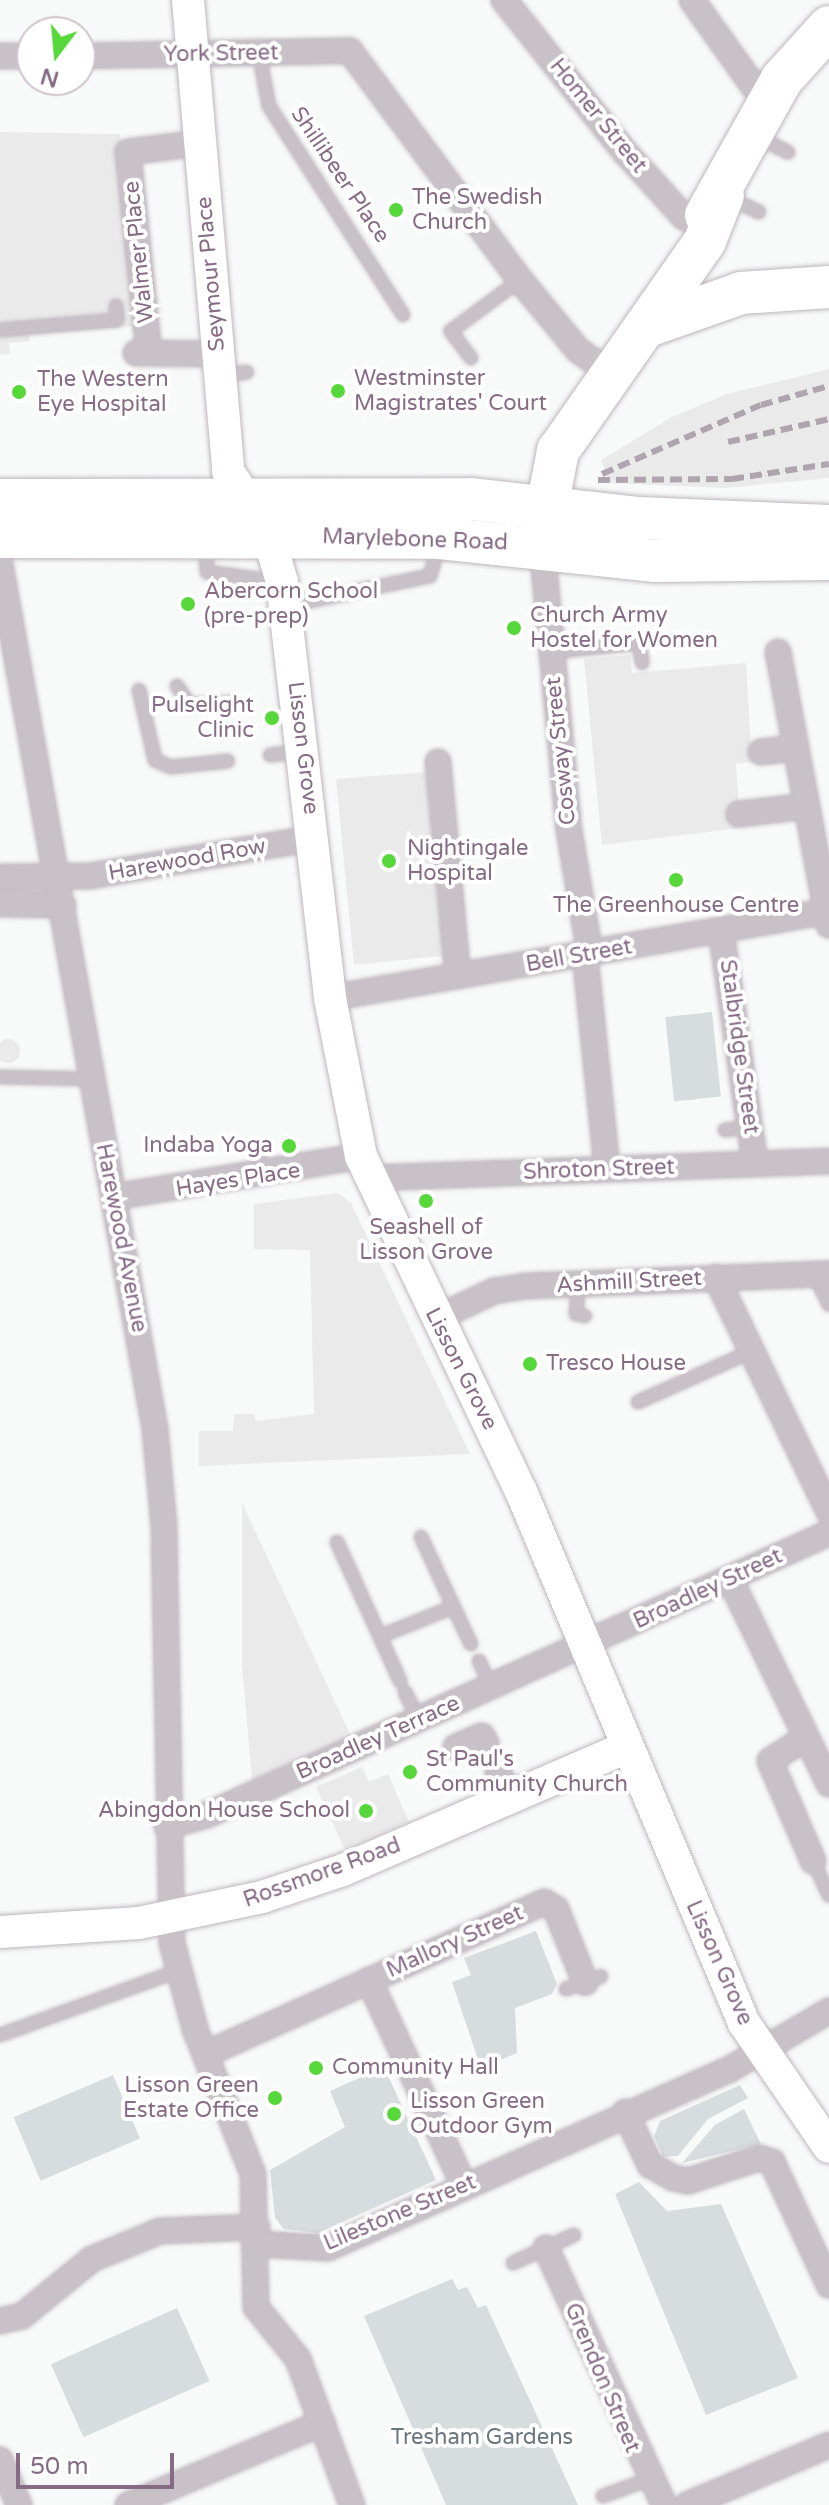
<!DOCTYPE html>
<style>
body{margin:0}
#map{position:relative;width:829px;height:2505px;overflow:hidden;background:#f8f9f9;font-family:"Varela Round",sans-serif}
div>[style]{position:absolute}
.built>*{inset:0;background:#ebeaeb}
.round{border-radius:50%}
.green>*{inset:0;background:#d7ddde;transform-origin:0 0}
.roads{filter:drop-shadow(0 0 2px #bfb6be) drop-shadow(0 0 2px #bfb6be)}
.lane>*{height:12px;margin:-6px;padding:0 6px;transform-origin:6px;border-radius:6px;background:#c8c1c8}
.street>*{height:24px;margin:-12px;padding:0 12px;transform-origin:12px;border-radius:12px;background:#c8c1c8}
.secondary>*{height:32px;margin:-16px;padding:0 16px;transform-origin:16px;border-radius:16px;background:#fff}
.highway>*{height:42px;margin:-21px;padding:0 21px;transform-origin:21px;border-radius:21px;background:#fff}
.rail>*{height:6px;margin-top:-3px;transform-origin:0;background:repeating-linear-gradient(90deg,#afa5af 0 12px,transparent 0 18px)}
.dots>*{width:22px;height:22px;translate:-50% -50%;box-sizing:border-box;border:4px solid #fff;border-radius:50%}
span{translate:-50% -50%;white-space:nowrap;text-align:center;line-height:1.15;-webkit-text-stroke:8px #fff;paint-order:stroke}
.street-label{font-size:22px;color:#866b85}
.poi-label{font-size:22px;color:#866b85}
.left{translate:0 -50%;text-align:left}
.right{translate:-100% -50%;text-align:right}
.park-label{font-size:22px;color:#69767e}
.north{position:absolute;left:16px;top:16px;width:80px;height:80px;box-sizing:border-box;background:#fff;border:2px solid #cfc4ce;border-radius:50%;rotate:196deg;font-size:22px;font-weight:700;line-height:32px;text-align:center;color:#866b85}
.north::after{content:'';display:block;margin:auto;width:28px;height:36px;background:#56d73a;clip-path:polygon(50% 0,100% 100%,50% 72%,0 100%)}
.scale{position:absolute;left:16px;top:2453px;width:158px;height:36px;box-sizing:border-box;border:4px solid #866b85;border-top:0;padding-left:10px;font-size:24px;line-height:28px;white-space:nowrap;color:#866b85;-webkit-text-stroke:6px #fff;paint-order:stroke}
</style>
<div id="map">
<div class="built">
<i style="clip-path:polygon(0 132px,120px 134px,142px 326px,29px 333px,30px 341px,9px 343px,10px 354px,0 355px)"></i>
<i style="clip-path:polygon(829px 369px,829px 478px,725px 488px,610px 483px,601px 460px,672px 417px,727px 394px)"></i>
<i style="clip-path:polygon(630px 655px,632px 673px,746px 663px,752px 762px,736px 764px,740px 828px,602px 845px,584px 659px)"></i>
<i style="clip-path:polygon(426px 772px,438px 910px,449px 955px,354px 965px,336px 779px)"></i>
<i class="round" style="left:-4px;top:1039px;width:24px;height:24px"></i>
<i style="clip-path:polygon(338px 1193px,351px 1203px,470px 1454px,199px 1466px,199px 1431px,233px 1431px,234px 1414px,255px 1414px,255px 1421px,314px 1414px,310px 1250px,254px 1249px,254px 1204px)"></i>
<i style="clip-path:polygon(242px 1503px,351px 1736px,252px 1780px,242px 1665px)"></i>
<i style="clip-path:polygon(362px 1767px,369px 1782px,388px 1774px,409px 1822px,345px 1850px,316px 1787px)"></i>
</div>
<div class="green">
<i style="left:712px;top:1012px;width:85px;height:47px;rotate:84deg"></i>
<i style="clip-path:polygon(536px 1931px,557px 1984px,552px 1994px,515px 2008px,517px 2053px,481px 2068px,452px 1982px,471px 1975px,464px 1958px)"></i>
<i style="clip-path:polygon(384px 2067px,436px 2180px,318px 2233px,284px 2229px,275px 2218px,270px 2170px,345px 2127px,330px 2091px)"></i>
<i style="left:113px;top:2075px;width:69px;height:108px;rotate:67deg"></i>
<i style="clip-path:polygon(740px 2085px,748px 2098px,708px 2119px,678px 2156px,663px 2157px,654px 2136px,660px 2121px)"></i>
<i style="clip-path:polygon(744px 2109px,761px 2144px,682px 2163px,715px 2125px)"></i>
<i style="clip-path:polygon(639px 2182px,667px 2211px,721px 2204px,798px 2378px,706px 2415px,615px 2194px)"></i>
<i style="clip-path:polygon(452px 2279px,458px 2290px,467px 2287px,478px 2308px,486px 2305px,578px 2505px,446px 2505px,364px 2316px)"></i>
<i style="left:177px;top:2308px;width:80px;height:138px;rotate:66deg"></i>
</div>
<div class="roads">
<div class="lane">
<i style="left:259px;top:53px;width:54px;rotate:79.3deg"></i>
<i style="left:269px;top:106px;width:248px;rotate:57.3deg"></i>
<i style="left:756px;top:136px;width:36px;rotate:27deg"></i>
<i style="left:729px;top:198px;width:33px;rotate:25deg"></i>
<i style="left:0;top:330px;width:117px;rotate:-4.9deg"></i>
<i style="left:117px;top:320px;width:14px;rotate:-94deg"></i>
<i style="left:471px;top:358px;width:34px;rotate:-127deg"></i>
<i style="left:451px;top:331px;width:86px;rotate:-36.5deg"></i>
<i style="left:220px;top:375px;width:27px;rotate:-6deg"></i>
<i style="left:205px;top:543px;width:29px;rotate:86deg"></i>
<i style="left:207px;top:572px;width:73px;rotate:7.9deg"></i>
<i style="left:285px;top:606px;width:148px;rotate:-11.7deg"></i>
<i style="left:430px;top:576px;width:32px;rotate:-74deg"></i>
<i style="left:550px;top:652px;width:89px;rotate:-5.8deg"></i>
<i style="left:639px;top:643px;width:20px;rotate:81deg"></i>
<i style="left:177px;top:686px;width:23px;rotate:56deg"></i>
<i style="left:190px;top:705px;width:41px;rotate:-2.8deg"></i>
<i style="left:139px;top:690px;width:72px;rotate:77.1deg"></i>
<i style="left:155px;top:760px;width:17px;rotate:24deg"></i>
<i style="left:171px;top:767px;width:57px;rotate:-6deg"></i>
<i style="left:270px;top:755px;width:31px;rotate:-6deg"></i>
<i style="left:0;top:1077px;width:92px;rotate:1.2deg"></i>
<i style="left:725px;top:1130px;width:27px;rotate:-8deg"></i>
<i style="left:257px;top:1150px;width:25px;rotate:78deg"></i>
<i style="left:814px;top:1274px;width:34px;rotate:64deg"></i>
<i style="left:578px;top:1287px;width:27px;rotate:94deg"></i>
<i style="left:576px;top:1314px;width:9px;rotate:13deg"></i>
<i style="left:638px;top:1402px;width:125px;rotate:-24.1deg"></i>
<i style="left:421px;top:1537px;width:118px;rotate:65deg"></i>
<i style="left:337px;top:1542px;width:153px;rotate:65.6deg"></i>
<i style="left:381px;top:1636px;width:78px;rotate:-21.9deg"></i>
<i style="left:479px;top:1661px;width:29px;rotate:65deg"></i>
<i style="left:405px;top:1692px;width:30px;rotate:64deg"></i>
<i style="left:813px;top:1861px;width:38px;rotate:65deg"></i>
<i style="left:566px;top:1989px;width:37px;rotate:-20deg"></i>
<i style="left:0;top:2035px;width:189px;rotate:-19.8deg"></i>
<i style="left:513px;top:2263px;width:67px;rotate:-24.7deg"></i>
<i style="left:603px;top:2496px;width:50px;rotate:-19.9deg"></i>
</div>
<div class="street">
<i style="left:504px;top:0;width:194px;rotate:51.5deg"></i>
<i style="left:625px;top:152px;width:88px;rotate:47.8deg"></i>
<i style="left:684px;top:217px;width:16px;rotate:14deg"></i>
<i style="left:692px;top:0;width:133px;rotate:54.5deg"></i>
<i style="left:0;top:56px;width:32px"></i>
<i style="left:80px;top:56px;width:270px;rotate:-1.1deg"></i>
<i style="left:350px;top:51px;width:285px;rotate:53.4deg"></i>
<i style="left:520px;top:280px;width:91px;rotate:50.4deg"></i>
<i style="left:578px;top:350px;width:44px;rotate:35.8deg"></i>
<i style="left:136px;top:353px;width:82px;rotate:0.7deg"></i>
<i style="left:149px;top:353px;width:202px;rotate:-96deg"></i>
<i style="left:128px;top:152px;width:72px;rotate:-7.2deg"></i>
<i style="left:542px;top:546px;width:285px;rotate:84.6deg"></i>
<i style="left:569px;top:830px;width:126px;rotate:80.4deg"></i>
<i style="left:0;top:564px;width:879px;rotate:79.84deg"></i>
<i style="left:155px;top:1429px;width:97px;rotate:84.7deg"></i>
<i style="left:164px;top:1526px;width:417px;rotate:88.9deg"></i>
<i style="left:172px;top:1943px;width:89px;rotate:75deg"></i>
<i style="left:195px;top:2029px;width:156px;rotate:68.2deg"></i>
<i style="left:253px;top:2174px;width:133px;rotate:88.7deg"></i>
<i style="left:256px;top:2307px;width:67px;rotate:51.1deg"></i>
<i style="left:298px;top:2359px;width:156px;rotate:69.7deg"></i>
<i style="left:778px;top:652px;width:278px;rotate:79.4deg"></i>
<i style="left:761px;top:752px;width:35px;rotate:-7deg"></i>
<i style="left:438px;top:762px;width:215px;rotate:84.7deg"></i>
<i style="left:739px;top:814px;width:68px;rotate:-6.7deg"></i>
<i style="left:0;top:877px;width:90px;rotate:-0.6deg"></i>
<i style="left:90px;top:876px;width:228px;rotate:-9.6deg"></i>
<i style="left:0;top:904px;width:63px;rotate:0.9deg"></i>
<i style="left:721px;top:930px;width:236px;rotate:81.7deg"></i>
<i style="left:585px;top:955px;width:215px;rotate:84.1deg"></i>
<i style="left:330px;top:998px;width:507px;rotate:-9.89deg"></i>
<i style="left:368px;top:1178px;width:461px;rotate:-2.1deg"></i>
<i style="left:114px;top:1197px;width:250px;rotate:-9.4deg"></i>
<i style="left:716px;top:1277px;width:261px;rotate:64.3deg"></i>
<i style="left:435px;top:1319px;width:65px;rotate:-25.4deg"></i>
<i style="left:494px;top:1291px;width:32px;rotate:-9deg"></i>
<i style="left:526px;top:1286px;width:303px;rotate:-2.3deg"></i>
<i style="left:730px;top:1579px;width:228px;rotate:64.2deg"></i>
<i style="left:805px;top:1738px;width:42px;rotate:146.7deg"></i>
<i style="left:770px;top:1761px;width:109px;rotate:66.7deg"></i>
<i style="left:456px;top:1747px;width:28px;rotate:-23deg"></i>
<i style="left:482px;top:1736px;width:8px;rotate:60deg"></i>
<i style="left:498px;top:1771px;width:30px;rotate:66deg"></i>
<i style="left:167px;top:1826px;width:41px;rotate:-15.4deg"></i>
<i style="left:207px;top:1815px;width:683px;rotate:-24.39deg"></i>
<i style="left:369px;top:1980px;width:227px;rotate:65.2deg"></i>
<i style="left:206px;top:2054px;width:371px;rotate:-24.2deg"></i>
<i style="left:544px;top:1902px;width:14px;rotate:30deg"></i>
<i style="left:556px;top:1909px;width:79px;rotate:68.3deg"></i>
<i style="left:625px;top:2112px;width:59px;rotate:64.7deg"></i>
<i style="left:650px;top:2165px;width:26px;rotate:29deg"></i>
<i style="left:673px;top:2178px;width:15px;rotate:11deg"></i>
<i style="left:688px;top:2181px;width:75px;rotate:-17.9deg"></i>
<i style="left:759px;top:2158px;width:14px;rotate:17deg"></i>
<i style="left:772px;top:2162px;width:136px;rotate:65.1deg"></i>
<i style="left:257px;top:2244px;width:71px;rotate:3.2deg"></i>
<i style="left:328px;top:2248px;width:440px;rotate:-24deg"></i>
<i style="left:730px;top:2069px;width:115px;rotate:-30.4deg"></i>
<i style="left:546px;top:2248px;width:283px;rotate:65.3deg"></i>
<i style="left:0;top:2321px;width:23px;rotate:-13deg"></i>
<i style="left:22px;top:2316px;width:90px;rotate:-39.2deg"></i>
<i style="left:92px;top:2259px;width:74px;rotate:-22.4deg"></i>
<i style="left:160px;top:2231px;width:97px;rotate:-2.4deg"></i>
<i style="left:0;top:2460px;width:49px;rotate:67.1deg"></i>
<i style="left:128px;top:2505px;width:211px;rotate:-22.9deg"></i>
<i style="left:687px;top:2505px;width:154px;rotate:-22.9deg"></i>
</div>
<div class="secondary">
<i style="left:188px;top:0;width:473px;rotate:85.1deg"></i>
<i style="left:228px;top:471px;width:72px;rotate:57deg"></i>
<i style="left:267px;top:531px;width:53px;rotate:73.6deg"></i>
<i style="left:282px;top:582px;width:419px;rotate:83.4deg"></i>
<i style="left:330px;top:998px;width:161px;rotate:78.9deg"></i>
<i style="left:361px;top:1156px;width:371px;rotate:64.5deg"></i>
<i style="left:521px;top:1491px;width:577px;rotate:67.26deg"></i>
<i style="left:744px;top:2023px;width:150px;rotate:55.6deg"></i>
<i style="left:0;top:1932px;width:139px;rotate:-3.7deg"></i>
<i style="left:139px;top:1923px;width:126px;rotate:-11.9deg"></i>
<i style="left:262px;top:1897px;width:85px;rotate:-18.4deg"></i>
<i style="left:343px;top:1870px;width:309px;rotate:-23.4deg"></i>
</div>
<div class="highway">
<i style="left:706px;top:215px;width:156px;rotate:-60.8deg"></i>
<i style="left:782px;top:79px;width:70px;rotate:-47.9deg"></i>
<i style="left:648px;top:326px;width:99px;rotate:-19.5deg"></i>
<i style="left:741px;top:293px;width:88px;rotate:-3.9deg"></i>
<i style="left:0;top:500px;width:471px;rotate:-0.1deg"></i>
<i style="left:471px;top:499px;width:169px;rotate:6.5deg"></i>
<i style="left:639px;top:518px;width:190px;rotate:2.4deg"></i>
<i style="left:542px;top:533px;width:84px;rotate:-79deg"></i>
<i style="left:558px;top:451px;width:256px;rotate:-55deg"></i>
<i style="left:705px;top:241px;width:49px;rotate:-68.6deg"></i>
<i style="left:0;top:537px;width:440px;rotate:0.1deg"></i>
<i style="left:440px;top:538px;width:217px;rotate:6.1deg"></i>
<i style="left:656px;top:561px;width:173px;rotate:-0.7deg"></i>
</div>
</div>
<div class="rail">
<i style="left:728px;top:442px;width:104px;rotate:-12.8deg"></i>
<i style="left:602px;top:474px;width:173px;rotate:-23.5deg"></i>
<i style="left:761px;top:405px;width:71px;rotate:-15.6deg"></i>
<i style="left:598px;top:480px;width:134px;rotate:-0.4deg"></i>
<i style="left:732px;top:479px;width:98px;rotate:-8.8deg"></i>
</div>
<div class="dots">
<i style="left:396px;top:210px;background:#56d73a"></i>
<i style="left:338px;top:391px;background:#56d73a"></i>
<i style="left:19px;top:392px;background:#56d73a"></i>
<i style="left:188px;top:604px;background:#56d73a"></i>
<i style="left:514px;top:628px;background:#56d73a"></i>
<i style="left:272px;top:718px;background:#56d73a"></i>
<i style="left:389px;top:861px;background:#56d73a"></i>
<i style="left:676px;top:880px;background:#56d73a"></i>
<i style="left:289px;top:1146px;background:#56d73a"></i>
<i style="left:426px;top:1201px;background:#56d73a"></i>
<i style="left:530px;top:1364px;background:#56d73a"></i>
<i style="left:410px;top:1772px;background:#56d73a"></i>
<i style="left:366px;top:1811px;background:#56d73a"></i>
<i style="left:316px;top:2068px;background:#56d73a"></i>
<i style="left:275px;top:2098px;background:#56d73a"></i>
<i style="left:394px;top:2114px;background:#56d73a"></i>
</div>
<div class="street-label">
<span style="left:221px;top:54px;rotate:-1deg">York Street</span>
<span style="left:598px;top:116px;rotate:51deg">Homer Street</span>
<span style="left:340px;top:175px;rotate:56deg">Shillibeer Place</span>
<span style="left:139px;top:252px;rotate:-96deg">Walmer Place</span>
<span style="left:211px;top:274px;rotate:-95deg">Seymour Place</span>
<span style="left:415px;top:540px;rotate:2deg">Marylebone Road</span>
<span style="left:303px;top:748px;rotate:83deg">Lisson Grove</span>
<span style="left:561px;top:751px;rotate:-96deg">Cosway Street</span>
<span style="left:187px;top:860px;rotate:-10deg">Harewood Row</span>
<span style="left:579px;top:956px;rotate:-10deg">Bell Street</span>
<span style="left:739px;top:1047px;rotate:82deg">Stalbridge Street</span>
<span style="left:599px;top:1170px;rotate:-2deg">Shroton Street</span>
<span style="left:238px;top:1180px;rotate:-9deg">Hayes Place</span>
<span style="left:121px;top:1238px;rotate:79deg">Harewood Avenue</span>
<span style="left:629px;top:1282px;rotate:-3deg">Ashmill Street</span>
<span style="left:461px;top:1369px;rotate:63deg">Lisson Grove</span>
<span style="left:708px;top:1589px;rotate:-25deg">Broadley Street</span>
<span style="left:378px;top:1738px;rotate:-24deg">Broadley Terrace</span>
<span style="left:322px;top:1873px;rotate:-20deg">Rossmore Road</span>
<span style="left:455px;top:1942px;rotate:-24deg">Mallory Street</span>
<span style="left:719px;top:1963px;rotate:66deg">Lisson Grove</span>
<span style="left:400px;top:2213px;rotate:-23deg">Lilestone Street</span>
<span style="left:602px;top:2378px;rotate:67deg">Grendon Street</span>
</div>
<div class="poi-label">
<span class="left" style="left:412px;top:210px">The Swedish<br>Church</span>
<span class="left" style="left:354px;top:391px">Westminster<br>Magistrates' Court</span>
<span class="left" style="left:37px;top:392px">The Western<br>Eye Hospital</span>
<span class="left" style="left:204px;top:604px">Abercorn School<br>(pre-prep)</span>
<span class="left" style="left:530px;top:628px">Church Army<br>Hostel for Women</span>
<span class="right" style="left:254px;top:718px">Pulselight<br>Clinic</span>
<span class="left" style="left:407px;top:861px">Nightingale<br>Hospital</span>
<span style="left:676px;top:906px">The Greenhouse Centre</span>
<span class="right" style="left:273px;top:1146px">Indaba Yoga</span>
<span style="left:426px;top:1240px">Seashell of<br>Lisson Grove</span>
<span class="left" style="left:546px;top:1364px">Tresco House</span>
<span class="left" style="left:426px;top:1772px">St Paul's<br>Community Church</span>
<span class="right" style="left:350px;top:1811px">Abingdon House School</span>
<span class="left" style="left:332px;top:2068px">Community Hall</span>
<span class="right" style="left:259px;top:2098px">Lisson Green<br>Estate Office</span>
<span class="left" style="left:410px;top:2114px">Lisson Green<br>Outdoor Gym</span>
</div>
<div class="park-label">
<span style="left:482px;top:2438px">Tresham Gardens</span>
</div>
<div class="north">N</div>
<div class="scale">50 m</div>
</div>
